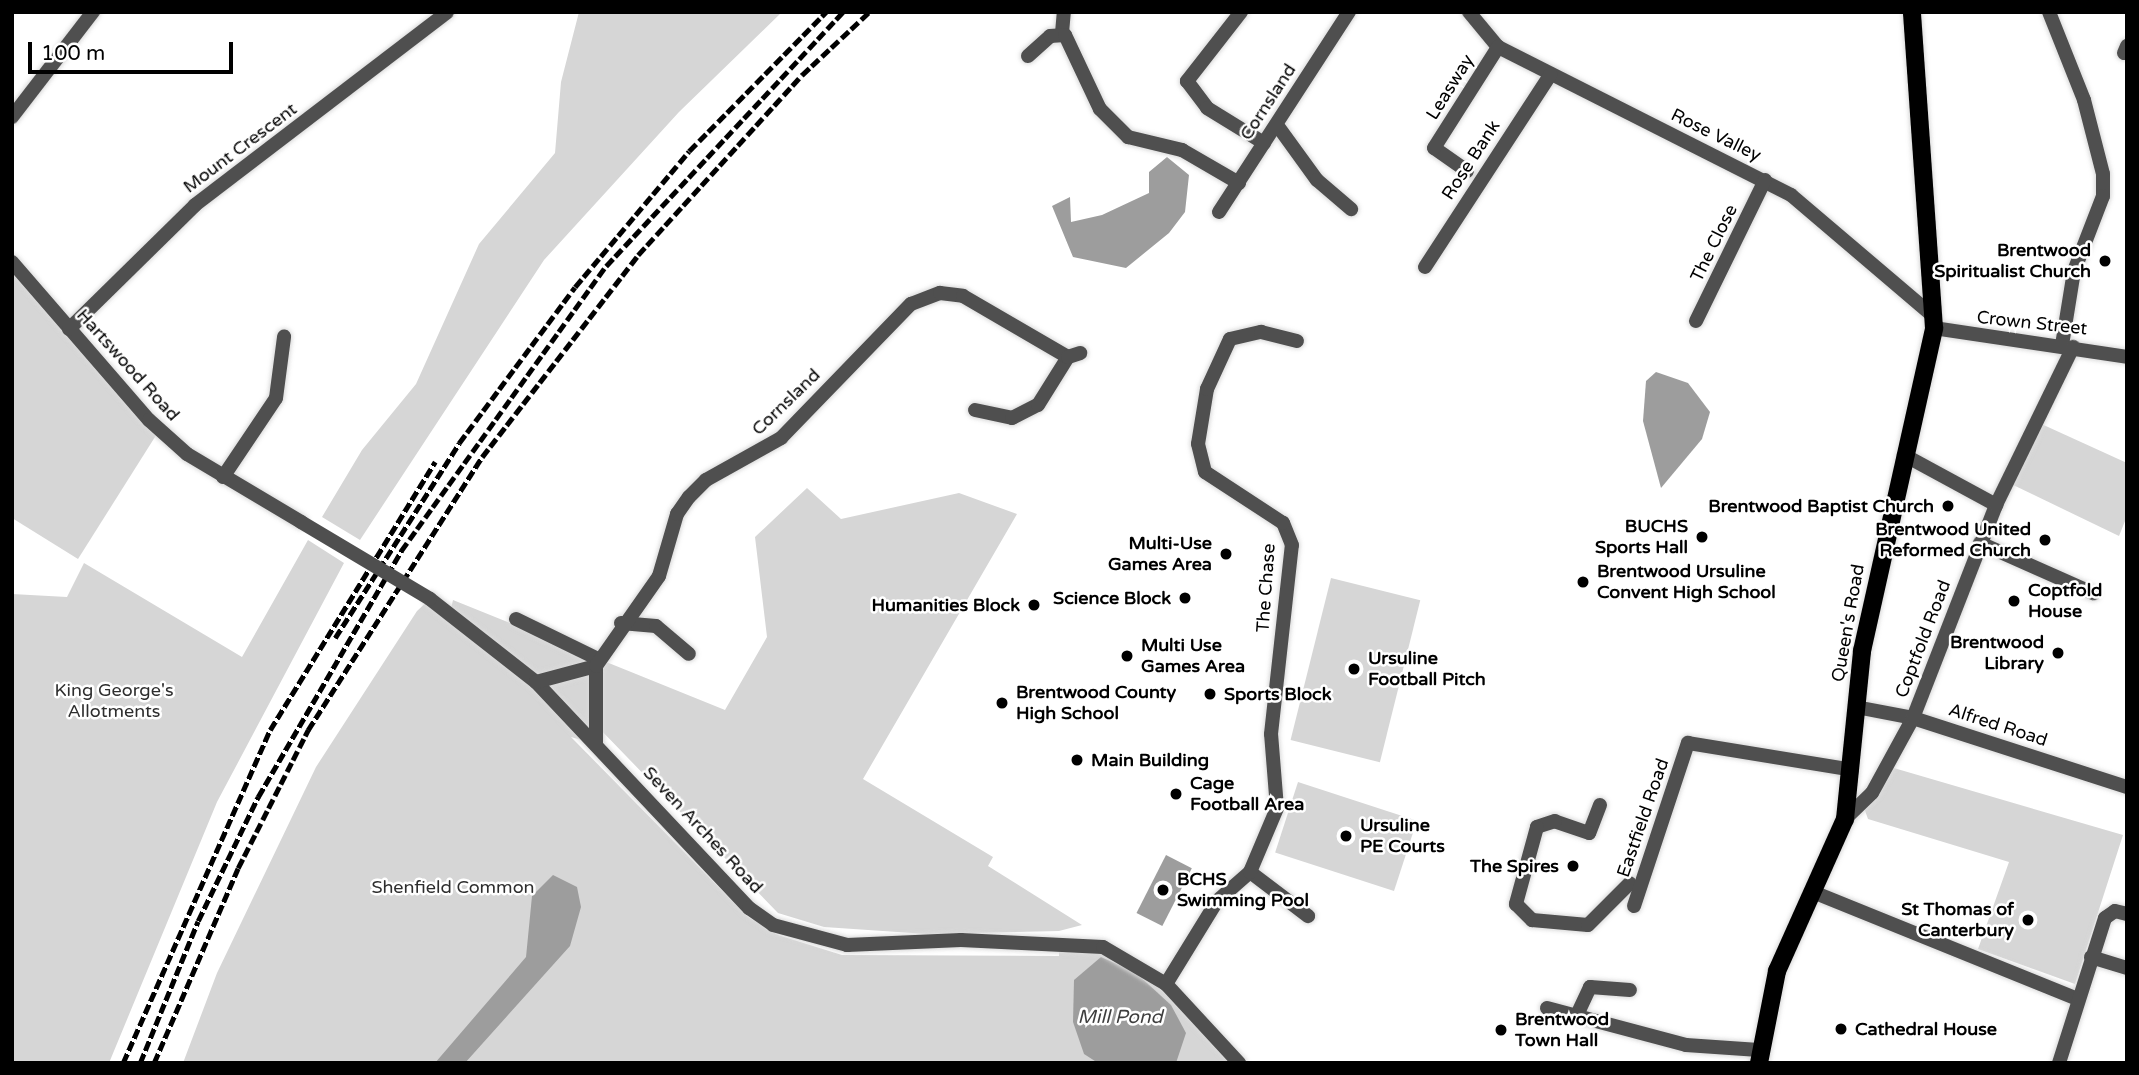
<!DOCTYPE html>
<style>
body{margin:0}
#map{position:relative;width:2139px;height:1075px;overflow:hidden;background:#fff;font-family:"Varela Round",sans-serif}
div>[style]{position:absolute}
.green>*{inset:0;background:#d6d6d6;transform-origin:0 0}
.water>*{inset:0;background:#9d9d9d;transform-origin:0 0}
.roads{filter:drop-shadow(0 0 2px #dbdbdb) drop-shadow(0 0 2px #dbdbdb)}
.minor>*{height:14px;margin:-7px;padding:0 7px;transform-origin:7px;border-radius:7px;background:#4f4f4f}
.major>*{height:18px;margin:-9px;padding:0 9px;transform-origin:9px;border-radius:9px;background:#000}
.rail>*{height:4.5px;margin-top:-2.25px;transform-origin:0;background:repeating-linear-gradient(90deg,#000 0 10px,transparent 0 13.5px)}
.minor-bridge>*{height:14px;margin:-7px;padding:0 7px;transform-origin:7px;border-radius:7px;background:#4f4f4f}
.dots>*{width:19px;height:19px;translate:-50% -50%;box-sizing:border-box;border:4px solid #fff;border-radius:50%}
span{translate:-50% -50%;white-space:nowrap;text-align:center;line-height:1.15;-webkit-text-stroke:5px #fff;paint-order:stroke}
.street-label{font-size:18px;color:#000}
.poi-label{font-size:18px;color:#000;font-weight:700}
.right{translate:-100% -50%;text-align:right}
.left{translate:0 -50%;text-align:left}
.park-label{font-size:18px;color:#2d2d2d}
.water-label{font-size:19px;color:#3e3e3e;font-style:italic}
.frame{position:absolute;inset:0;border:14px solid #000;pointer-events:none}
.scale{position:absolute;left:28px;top:42px;width:205px;height:32px;box-sizing:border-box;border:4px solid #000;border-top:0;padding-left:9px;font-size:21px;line-height:24px;white-space:nowrap;color:#000;-webkit-text-stroke:5px #fff;paint-order:stroke}
</style>
<div id="map">
<div class="green">
<i style="clip-path:polygon(579px 12px,782px 12px,679px 112px,544px 260px,360px 540px,322px 517px,362px 450px,416px 384px,479px 244px,555px 153px,561px 82px)"></i>
<i style="clip-path:polygon(12px 262px,160px 429px,78px 559px,12px 518px)"></i>
<i style="clip-path:polygon(2037px 422px,2127px 463px,2127px 516px,2119px 536px,2007px 482px)"></i>
<i style="clip-path:polygon(807px 488px,841px 519px,959px 493px,1017px 514px,863px 779px,993px 857px,988px 866px,1082px 925px,1059px 931px,927px 934px,824px 927px,778px 913px,597px 726px,596px 744px,571px 737px,748px 917px,778px 935px,842px 955px,1059px 956px,1059px 943px,1087px 944px,1145px 968px,1239px 1063px,183px 1063px,217px 973px,316px 767px,417px 611px,430px 599px,450px 613px,453px 600px,725px 710px,767px 637px,755px 537px)"></i>
<i style="clip-path:polygon(308px 540px,344px 563px,217px 802px,109px 1063px,12px 1063px,12px 594px,67px 597px,84px 563px,242px 657px)"></i>
<i style="left:1331px;top:578px;width:92px;height:167px;rotate:14deg"></i>
<i style="clip-path:polygon(1887px 766px,2123px 835px,2075px 984px,1978px 949px,2009px 862px,1868px 819px,1863px 805px)"></i>
<i style="left:1298px;top:782px;width:125px;height:74px;rotate:18deg"></i>
</div>
<div class="water">
<i style="clip-path:polygon(1167px 157px,1189px 175px,1185px 212px,1169px 233px,1126px 268px,1073px 257px,1052px 206px,1070px 197px,1071px 222px,1102px 215px,1149px 193px,1149px 172px)"></i>
<i style="clip-path:polygon(1656px 372px,1688px 383px,1710px 412px,1702px 439px,1661px 488px,1643px 421px,1646px 381px)"></i>
<i style="left:1166px;top:855px;width:29px;height:65px;rotate:27deg"></i>
<i style="clip-path:polygon(553px 875px,577px 887px,581px 907px,570px 946px,465px 1063px,435px 1063px,526px 957px,532px 896px)"></i>
<i style="clip-path:polygon(1101px 957px,1135px 972px,1171px 1005px,1186px 1033px,1176px 1063px,1098px 1063px,1084px 1054px,1073px 1022px,1074px 980px)"></i>
</div>
<div class="roads">
<div class="minor">
<i style="left:1241px;top:12px;width:88px;rotate:128deg"></i>
<i style="left:1187px;top:81px;width:34px;rotate:53deg"></i>
<i style="left:1207px;top:108px;width:67px;rotate:31.6deg"></i>
<i style="left:1469px;top:12px;width:45px;rotate:50.4deg"></i>
<i style="left:1498px;top:47px;width:328px;rotate:26.8deg"></i>
<i style="left:1791px;top:195px;width:185px;rotate:40.4deg"></i>
<i style="left:2049px;top:12px;width:95px;rotate:68.3deg"></i>
<i style="left:2084px;top:100px;width:76px;rotate:75.6deg"></i>
<i style="left:2103px;top:174px;width:22px;rotate:90deg"></i>
<i style="left:2103px;top:196px;width:80px;rotate:111.1deg"></i>
<i style="left:2074px;top:271px;width:75px;rotate:99.2deg"></i>
<i style="left:1062px;top:33px;width:21px;rotate:-85deg"></i>
<i style="left:2124px;top:53px;width:8px;rotate:-67deg"></i>
<i style="left:1028px;top:56px;width:30px;rotate:-42deg"></i>
<i style="left:1050px;top:36px;width:15px;rotate:-4deg"></i>
<i style="left:1065px;top:35px;width:82px;rotate:64.7deg"></i>
<i style="left:1100px;top:109px;width:40px;rotate:45deg"></i>
<i style="left:1128px;top:137px;width:56px;rotate:13.5deg"></i>
<i style="left:1182px;top:150px;width:66px;rotate:30.1deg"></i>
<i style="left:12px;top:117px;width:133px;rotate:-52.4deg"></i>
<i style="left:1277px;top:125px;width:68px;rotate:54deg"></i>
<i style="left:1317px;top:180px;width:45px;rotate:40.5deg"></i>
<i style="left:1467px;top:171px;width:40px;rotate:-145.1deg"></i>
<i style="left:1434px;top:148px;width:120px;rotate:-57.6deg"></i>
<i style="left:1219px;top:212px;width:239px;rotate:-57deg"></i>
<i style="left:12px;top:262px;width:209px;rotate:49.1deg"></i>
<i style="left:149px;top:420px;width:51px;rotate:41.8deg"></i>
<i style="left:187px;top:454px;width:133px;rotate:30.8deg"></i>
<i style="left:1425px;top:267px;width:230px;rotate:-56.9deg"></i>
<i style="left:1696px;top:321px;width:157px;rotate:-63.9deg"></i>
<i style="left:1934px;top:328px;width:195px;rotate:8.5deg"></i>
<i style="left:69px;top:329px;width:177px;rotate:-44.5deg"></i>
<i style="left:195px;top:205px;width:317px;rotate:-37.4deg"></i>
<i style="left:975px;top:410px;width:38px;rotate:12deg"></i>
<i style="left:1012px;top:418px;width:29px;rotate:-27deg"></i>
<i style="left:1038px;top:405px;width:57px;rotate:-58deg"></i>
<i style="left:1904px;top:455px;width:105px;rotate:28.5deg"></i>
<i style="left:223px;top:477px;width:95px;rotate:-56.1deg"></i>
<i style="left:276px;top:398px;width:62px;rotate:-82.5deg"></i>
<i style="left:1980px;top:543px;width:124px;rotate:23.9deg"></i>
<i style="left:430px;top:599px;width:135px;rotate:38.1deg"></i>
<i style="left:536px;top:682px;width:311px;rotate:46.7deg"></i>
<i style="left:749px;top:908px;width:29px;rotate:35deg"></i>
<i style="left:773px;top:925px;width:77px;rotate:15.1deg"></i>
<i style="left:847px;top:945px;width:114px;rotate:-2.5deg"></i>
<i style="left:961px;top:940px;width:142px;rotate:2.8deg"></i>
<i style="left:1103px;top:947px;width:73px;rotate:30.4deg"></i>
<i style="left:1166px;top:984px;width:108px;rotate:47.3deg"></i>
<i style="left:516px;top:619px;width:93px;rotate:26deg"></i>
<i style="left:621px;top:623px;width:35px;rotate:5deg"></i>
<i style="left:656px;top:626px;width:43px;rotate:40.3deg"></i>
<i style="left:536px;top:682px;width:62px;rotate:-14.9deg"></i>
<i style="left:1856px;top:707px;width:58px;rotate:10.9deg"></i>
<i style="left:1913px;top:718px;width:225px;rotate:17.9deg"></i>
<i style="left:596px;top:744px;width:78px;rotate:-90deg"></i>
<i style="left:596px;top:666px;width:110px;rotate:-55deg"></i>
<i style="left:659px;top:576px;width:65px;rotate:-73.8deg"></i>
<i style="left:677px;top:514px;width:21px;rotate:-55deg"></i>
<i style="left:689px;top:497px;width:24px;rotate:-45deg"></i>
<i style="left:706px;top:480px;width:86px;rotate:-29.2deg"></i>
<i style="left:781px;top:438px;width:187px;rotate:-45.9deg"></i>
<i style="left:911px;top:304px;width:31px;rotate:-21deg"></i>
<i style="left:940px;top:293px;width:23px;rotate:7deg"></i>
<i style="left:963px;top:296px;width:121px;rotate:30.2deg"></i>
<i style="left:1068px;top:357px;width:13px;rotate:-18deg"></i>
<i style="left:1600px;top:805px;width:30px;rotate:111deg"></i>
<i style="left:1589px;top:833px;width:36px;rotate:-161deg"></i>
<i style="left:1555px;top:821px;width:19px;rotate:162deg"></i>
<i style="left:1537px;top:827px;width:80px;rotate:105.3deg"></i>
<i style="left:1516px;top:904px;width:23px;rotate:45deg"></i>
<i style="left:1532px;top:920px;width:56px;rotate:5.1deg"></i>
<i style="left:1588px;top:925px;width:59px;rotate:-45deg"></i>
<i style="left:1845px;top:819px;width:37px;rotate:-44deg"></i>
<i style="left:1872px;top:793px;width:85px;rotate:-61.3deg"></i>
<i style="left:1913px;top:718px;width:229px;rotate:-68.7deg"></i>
<i style="left:1996px;top:505px;width:176px;rotate:-64deg"></i>
<i style="left:1250px;top:872px;width:73px;rotate:37.2deg"></i>
<i style="left:1813px;top:892px;width:284px;rotate:22deg"></i>
<i style="left:1634px;top:906px;width:172px;rotate:-71.7deg"></i>
<i style="left:1688px;top:743px;width:166px;rotate:9.3deg"></i>
<i style="left:2091px;top:957px;width:38px;rotate:17deg"></i>
<i style="left:1166px;top:984px;width:97px;rotate:-58.4deg"></i>
<i style="left:1217px;top:901px;width:44px;rotate:-41.3deg"></i>
<i style="left:1250px;top:872px;width:69px;rotate:-67.1deg"></i>
<i style="left:1277px;top:808px;width:74px;rotate:-94.6deg"></i>
<i style="left:1271px;top:734px;width:190px;rotate:-83.7deg"></i>
<i style="left:1292px;top:545px;width:24px;rotate:-112deg"></i>
<i style="left:1283px;top:523px;width:93px;rotate:-146.8deg"></i>
<i style="left:1205px;top:472px;width:29px;rotate:-104deg"></i>
<i style="left:1198px;top:444px;width:56px;rotate:-80.7deg"></i>
<i style="left:1207px;top:389px;width:55px;rotate:-65.3deg"></i>
<i style="left:1230px;top:339px;width:32px;rotate:-13deg"></i>
<i style="left:1261px;top:332px;width:37px;rotate:14deg"></i>
<i style="left:1547px;top:1008px;width:144px;rotate:14.9deg"></i>
<i style="left:1686px;top:1045px;width:73px;rotate:3.9deg"></i>
<i style="left:1577px;top:1015px;width:31px;rotate:-65deg"></i>
<i style="left:1590px;top:987px;width:40px;rotate:4.3deg"></i>
<i style="left:2059px;top:1063px;width:152px;rotate:-72.4deg"></i>
<i style="left:2105px;top:918px;width:12px;rotate:-35deg"></i>
<i style="left:2115px;top:911px;width:12px;rotate:14deg"></i>
</div>
<div class="major">
<i style="left:1759px;top:1063px;width:94px;rotate:-78.9deg"></i>
<i style="left:1777px;top:971px;width:167px;rotate:-65.9deg"></i>
<i style="left:1845px;top:819px;width:169px;rotate:-84.2deg"></i>
<i style="left:1862px;top:651px;width:331px;rotate:-77.4deg"></i>
<i style="left:1934px;top:328px;width:317px;rotate:-94deg"></i>
</div>
</div>
<div class="rail">
<i style="left:335px;top:638px;width:231px;rotate:-57.5deg"></i>
<i style="left:459px;top:443px;width:194px;rotate:-53.4deg"></i>
<i style="left:575px;top:287px;width:177px;rotate:-50deg"></i>
<i style="left:689px;top:151px;width:195px;rotate:-45.4deg"></i>
<i style="left:123px;top:1063px;width:364px;rotate:-66.2deg"></i>
<i style="left:270px;top:730px;width:315px;rotate:-58.4deg"></i>
<i style="left:140px;top:1063px;width:153px;rotate:-67.8deg"></i>
<i style="left:198px;top:921px;width:138px;rotate:-64.2deg"></i>
<i style="left:258px;top:797px;width:285px;rotate:-59.8deg"></i>
<i style="left:401px;top:551px;width:351px;rotate:-54.3deg"></i>
<i style="left:606px;top:266px;width:347px;rotate:-47deg"></i>
<i style="left:154px;top:1063px;width:212px;rotate:-66.7deg"></i>
<i style="left:238px;top:868px;width:155px;rotate:-63.1deg"></i>
<i style="left:308px;top:730px;width:324px;rotate:-57.5deg"></i>
<i style="left:482px;top:457px;width:255px;rotate:-52.3deg"></i>
<i style="left:638px;top:255px;width:244px;rotate:-47.7deg"></i>
<i style="left:802px;top:75px;width:92px;rotate:-43.2deg"></i>
</div>
<div class="minor-bridge">
<i style="left:301px;top:522px;width:150px;rotate:30.8deg"></i>
</div>
<div class="dots">
<i style="left:2105px;top:261px;background:#000"></i>
<i style="left:1948px;top:506px;background:#000"></i>
<i style="left:1702px;top:537px;background:#000"></i>
<i style="left:2045px;top:540px;background:#000"></i>
<i style="left:1226px;top:554px;background:#000"></i>
<i style="left:1583px;top:582px;background:#000"></i>
<i style="left:1185px;top:598px;background:#000"></i>
<i style="left:2014px;top:601px;background:#000"></i>
<i style="left:1034px;top:605px;background:#000"></i>
<i style="left:2058px;top:653px;background:#000"></i>
<i style="left:1127px;top:656px;background:#000"></i>
<i style="left:1354px;top:669px;background:#000"></i>
<i style="left:1210px;top:694px;background:#000"></i>
<i style="left:1002px;top:703px;background:#000"></i>
<i style="left:1077px;top:760px;background:#000"></i>
<i style="left:1176px;top:794px;background:#000"></i>
<i style="left:1346px;top:836px;background:#000"></i>
<i style="left:1573px;top:866px;background:#000"></i>
<i style="left:1163px;top:890px;background:#000"></i>
<i style="left:2028px;top:920px;background:#000"></i>
<i style="left:1841px;top:1029px;background:#000"></i>
<i style="left:1501px;top:1030px;background:#000"></i>
</div>
<div class="street-label">
<span style="left:1450px;top:87px;rotate:-58deg">Leasway</span>
<span style="left:1268px;top:102px;rotate:-57deg">Cornsland</span>
<span style="left:1716px;top:135px;rotate:26deg">Rose Valley</span>
<span style="left:240px;top:148px;rotate:-37deg">Mount Crescent</span>
<span style="left:1471px;top:160px;rotate:-57deg">Rose Bank</span>
<span style="left:1714px;top:243px;rotate:-64deg">The Close</span>
<span style="left:2032px;top:323px;rotate:6deg">Crown Street</span>
<span style="left:128px;top:365px;rotate:48deg">Hartswood Road</span>
<span style="left:786px;top:402px;rotate:-44deg">Cornsland</span>
<span style="left:1266px;top:588px;rotate:-86deg">The Chase</span>
<span style="left:1848px;top:623px;rotate:-80deg">Queen's Road</span>
<span style="left:1923px;top:639px;rotate:-69deg">Coptfold Road</span>
<span style="left:1998px;top:725px;rotate:18deg">Alfred Road</span>
<span style="left:1643px;top:818px;rotate:-71deg">Eastfield Road</span>
<span style="left:703px;top:830px;rotate:47deg">Seven Arches Road</span>
</div>
<div class="poi-label">
<span class="right" style="left:2091px;top:261px">Brentwood<br>Spiritualist Church</span>
<span class="right" style="left:1934px;top:506px">Brentwood Baptist Church</span>
<span class="right" style="left:1688px;top:537px">BUCHS<br>Sports Hall</span>
<span class="right" style="left:2031px;top:540px">Brentwood United<br>Reformed Church</span>
<span class="right" style="left:1212px;top:554px">Multi-Use<br>Games Area</span>
<span class="left" style="left:1597px;top:582px">Brentwood Ursuline<br>Convent High School</span>
<span class="left" style="left:2028px;top:601px">Coptfold<br>House</span>
<span class="right" style="left:1171px;top:598px">Science Block</span>
<span class="right" style="left:1020px;top:605px">Humanities Block</span>
<span class="right" style="left:2044px;top:653px">Brentwood<br>Library</span>
<span class="left" style="left:1141px;top:656px">Multi Use<br>Games Area</span>
<span class="left" style="left:1368px;top:669px">Ursuline<br>Football Pitch</span>
<span class="left" style="left:1016px;top:703px">Brentwood County<br>High School</span>
<span class="left" style="left:1224px;top:694px">Sports Block</span>
<span class="left" style="left:1091px;top:760px">Main Building</span>
<span class="left" style="left:1190px;top:794px">Cage<br>Football Area</span>
<span class="left" style="left:1360px;top:836px">Ursuline<br>PE Courts</span>
<span class="right" style="left:1559px;top:866px">The Spires</span>
<span class="left" style="left:1177px;top:890px">BCHS<br>Swimming Pool</span>
<span class="right" style="left:2014px;top:920px">St Thomas of<br>Canterbury</span>
<span class="left" style="left:1515px;top:1030px">Brentwood<br>Town Hall</span>
<span class="left" style="left:1855px;top:1029px">Cathedral House</span>
</div>
<div class="park-label">
<span style="left:114px;top:701px">King George's<br>Allotments</span>
<span style="left:453px;top:887px">Shenfield Common</span>
</div>
<div class="water-label">
<span style="left:1120px;top:1018px">Mill Pond</span>
</div>
<div class="frame"></div>
<div class="scale">100 m</div>
</div>
